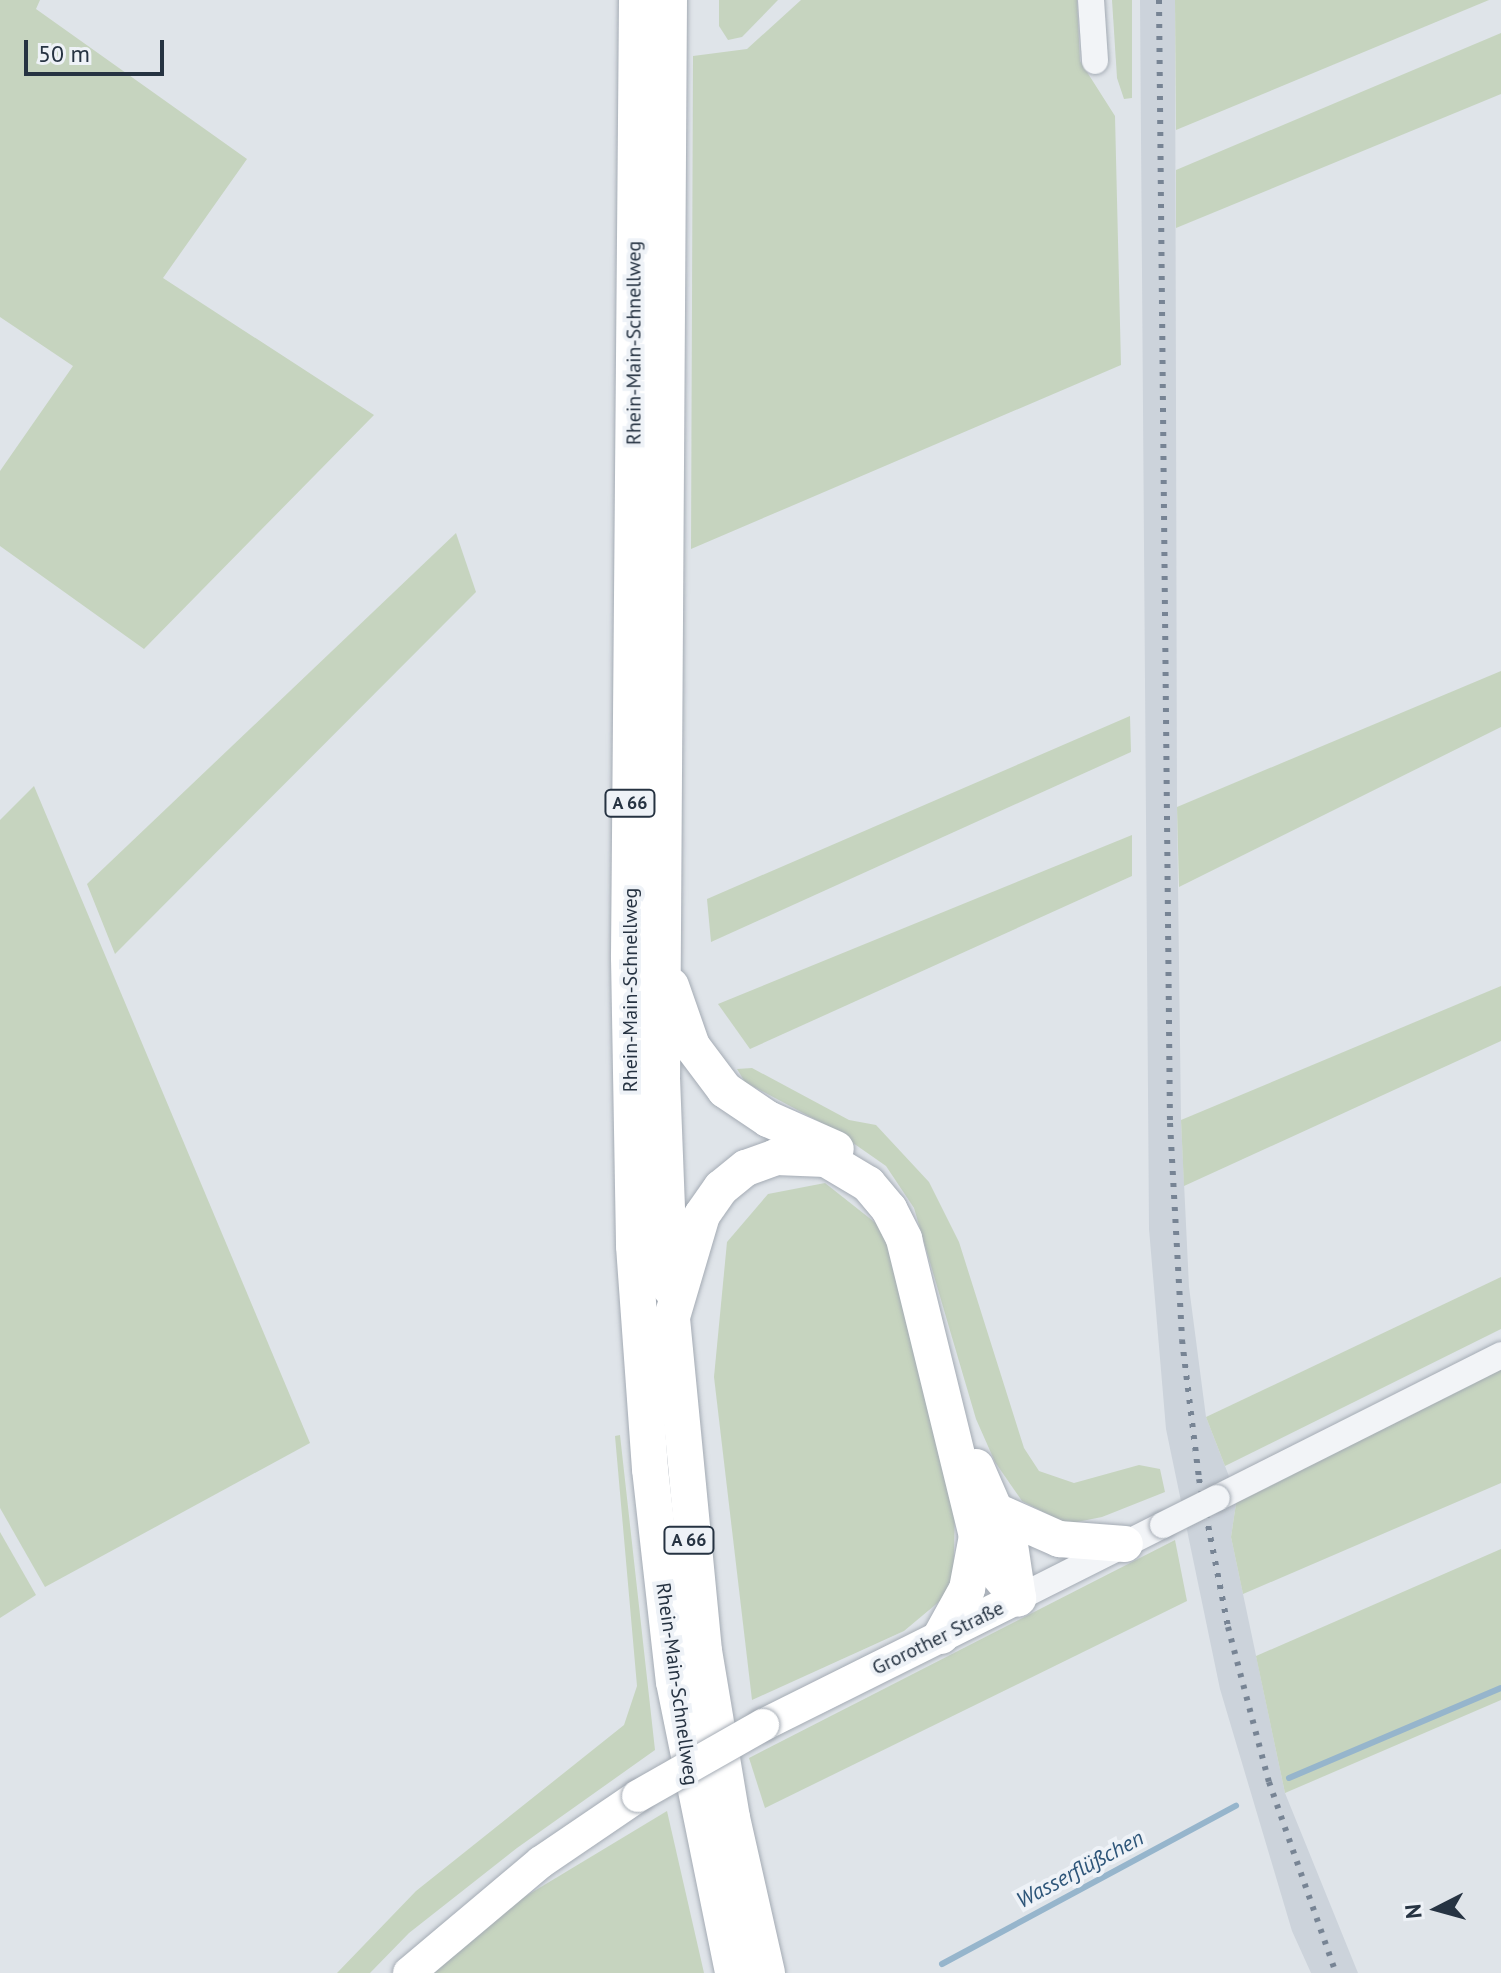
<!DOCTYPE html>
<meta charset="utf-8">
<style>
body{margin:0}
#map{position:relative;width:1501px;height:1973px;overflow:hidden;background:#dfe4e9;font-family:"PT Sans",sans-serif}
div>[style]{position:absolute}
.built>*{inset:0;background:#ccd3db}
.green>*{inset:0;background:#c6d4bf}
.stream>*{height:6px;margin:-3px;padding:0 3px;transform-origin:3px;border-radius:3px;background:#96b5cc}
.roads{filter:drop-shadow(0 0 2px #a4abb4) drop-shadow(0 0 2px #a4abb4)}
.minor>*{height:26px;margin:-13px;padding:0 13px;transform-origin:13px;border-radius:13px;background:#f2f4f7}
.major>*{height:32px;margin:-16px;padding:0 16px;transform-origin:16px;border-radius:16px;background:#fff}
.highway>*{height:36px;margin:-18px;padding:0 18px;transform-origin:18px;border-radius:18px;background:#fff}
.rail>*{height:6px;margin-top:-3px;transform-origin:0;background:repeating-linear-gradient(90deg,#778494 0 4px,transparent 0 12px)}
.bridges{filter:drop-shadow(0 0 2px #a4abb4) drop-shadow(0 0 2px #a4abb4)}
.minor-bridge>*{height:26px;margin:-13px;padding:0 13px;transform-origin:13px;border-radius:13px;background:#f2f4f7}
.major-bridge>*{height:32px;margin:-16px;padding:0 16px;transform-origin:16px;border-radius:16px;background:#fff}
span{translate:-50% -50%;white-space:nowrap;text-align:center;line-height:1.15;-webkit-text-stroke:8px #eef2f7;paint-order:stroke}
.shield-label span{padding:2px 6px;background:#eef2f7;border:2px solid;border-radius:6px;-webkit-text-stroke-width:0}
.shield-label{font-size:18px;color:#263342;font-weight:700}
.street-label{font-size:20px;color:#263342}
.water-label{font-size:22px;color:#2d5579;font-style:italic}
.north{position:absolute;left:1397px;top:1869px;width:80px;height:80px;-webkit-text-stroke:6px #eef2f7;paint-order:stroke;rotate:264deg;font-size:22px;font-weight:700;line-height:32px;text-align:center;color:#263342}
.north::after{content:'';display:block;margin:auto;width:28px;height:36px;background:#263342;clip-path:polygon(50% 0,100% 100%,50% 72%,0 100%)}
.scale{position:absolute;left:24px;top:40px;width:140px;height:36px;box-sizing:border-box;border:4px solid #263342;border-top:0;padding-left:10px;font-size:24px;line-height:28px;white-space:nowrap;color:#263342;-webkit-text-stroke:6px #eef2f7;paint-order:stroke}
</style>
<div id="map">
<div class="built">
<i style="clip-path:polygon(1140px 0,1175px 0,1177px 807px,1181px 1120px,1189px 1287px,1206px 1417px,1237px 1497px,1231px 1537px,1285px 1793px,1358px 1973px,1311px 1973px,1292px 1931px,1220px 1689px,1166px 1429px,1149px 1229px)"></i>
</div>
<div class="green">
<i style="clip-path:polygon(0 0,40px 0,36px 9px,247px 159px,163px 278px,374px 415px,144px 649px,0 546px,0 471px,73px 366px,0 317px)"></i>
<i style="clip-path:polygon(719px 0,778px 0,742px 37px,728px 40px,719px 26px)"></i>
<i style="clip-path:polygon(801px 0,1077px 0,1080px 61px,1115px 116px,1121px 365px,691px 549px,693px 56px,747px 49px)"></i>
<i style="clip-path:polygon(1112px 0,1132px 0,1132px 98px,1124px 99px,1117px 78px)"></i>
<i style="clip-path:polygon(1175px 0,1489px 0,1176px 130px)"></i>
<i style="clip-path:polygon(1501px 33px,1501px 94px,1176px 228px,1176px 170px)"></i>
<i style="clip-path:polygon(456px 533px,476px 592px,115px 954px,87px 884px)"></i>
<i style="clip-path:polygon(1501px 671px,1501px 727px,1179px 887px,1177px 807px)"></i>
<i style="clip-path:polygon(1130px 716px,1131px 752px,711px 942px,707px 899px)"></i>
<i style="clip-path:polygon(34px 786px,310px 1443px,45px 1587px,0 1508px,0 820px)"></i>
<i style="clip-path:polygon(1132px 835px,1132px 876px,750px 1049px,718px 1004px)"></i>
<i style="clip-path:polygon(1501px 986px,1501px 1041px,1184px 1186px,1181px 1120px)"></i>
<i style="clip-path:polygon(752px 1068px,849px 1120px,876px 1125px,929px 1182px,959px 1242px,1024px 1448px,1039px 1471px,1074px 1483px,1139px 1465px,1160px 1469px,1165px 1492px,1102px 1517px,1067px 1524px,1022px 1501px,995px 1462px,976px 1419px,914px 1208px,886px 1166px,833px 1129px,745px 1082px,737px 1069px)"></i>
<i style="clip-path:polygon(825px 1183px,887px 1232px,955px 1509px,953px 1590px,904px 1631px,752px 1700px,714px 1377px,727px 1242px,768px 1194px)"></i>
<i style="clip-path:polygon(1501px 1277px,1501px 1329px,1225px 1466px,1206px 1417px)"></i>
<i style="clip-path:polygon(1501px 1367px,1501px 1483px,1243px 1594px,1231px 1537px,1237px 1497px)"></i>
<i style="clip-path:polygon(620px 1435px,655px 1750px,517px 1848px,409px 1933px,370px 1973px,337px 1973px,416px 1891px,624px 1725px,637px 1686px,615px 1436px)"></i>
<i style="clip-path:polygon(0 1532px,36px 1595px,0 1618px)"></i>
<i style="clip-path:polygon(1175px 1540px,1187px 1601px,765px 1808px,749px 1758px)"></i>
<i style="clip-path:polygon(1501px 1549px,1501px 1700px,1285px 1793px,1256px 1656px)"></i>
<i style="clip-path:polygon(667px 1811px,704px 1973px,434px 1973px,511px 1905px)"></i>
</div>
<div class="stream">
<i style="left:1289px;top:1778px;width:230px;rotate:-23deg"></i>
<i style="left:942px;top:1964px;width:334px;rotate:-28.3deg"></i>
</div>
<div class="roads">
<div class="minor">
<i style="left:1091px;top:0;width:61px;rotate:86.2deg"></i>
<i style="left:1217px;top:1498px;width:318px;rotate:-26.7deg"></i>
<i style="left:1018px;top:1598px;width:162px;rotate:-26.7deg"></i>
</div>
<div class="major">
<i style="left:763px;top:1725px;width:285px;rotate:-26.5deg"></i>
<i style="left:409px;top:1973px;width:172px;rotate:-40.1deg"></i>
<i style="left:541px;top:1862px;width:117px;rotate:-34.2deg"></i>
</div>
<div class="highway">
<i style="left:637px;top:0;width:958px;rotate:90.48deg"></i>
<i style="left:629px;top:958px;width:288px;rotate:89deg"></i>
<i style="left:634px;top:1246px;width:224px;rotate:85.9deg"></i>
<i style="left:650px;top:1469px;width:214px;rotate:83.6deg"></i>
<i style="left:674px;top:1682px;width:297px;rotate:78.5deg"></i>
<i style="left:669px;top:0;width:1078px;rotate:90.37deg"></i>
<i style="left:662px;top:1078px;width:210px;rotate:87.8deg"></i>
<i style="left:671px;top:986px;width:64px;rotate:70.7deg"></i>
<i style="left:692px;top:1046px;width:55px;rotate:53.1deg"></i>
<i style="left:725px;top:1090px;width:52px;rotate:34deg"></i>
<i style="left:768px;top:1119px;width:74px;rotate:23.8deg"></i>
<i style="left:976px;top:1467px;width:85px;rotate:66.4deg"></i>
<i style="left:1010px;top:1545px;width:54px;rotate:81.4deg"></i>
<i style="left:998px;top:1512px;width:67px;rotate:23.9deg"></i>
<i style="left:1059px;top:1539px;width:66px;rotate:4.3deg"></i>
<i style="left:941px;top:1636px;width:54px;rotate:-61deg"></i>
<i style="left:967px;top:1589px;width:54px;rotate:-79.3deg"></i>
<i style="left:767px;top:1973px;width:159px;rotate:-102.7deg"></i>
<i style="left:732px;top:1818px;width:169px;rotate:-99.5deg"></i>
<i style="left:704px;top:1651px;width:336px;rotate:-95.5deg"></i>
<i style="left:672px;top:1317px;width:106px;rotate:-73.6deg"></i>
<i style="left:702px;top:1215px;width:33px;rotate:-55deg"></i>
<i style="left:721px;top:1188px;width:32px;rotate:-39deg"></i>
<i style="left:746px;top:1168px;width:32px;rotate:-20deg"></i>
<i style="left:776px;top:1157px;width:50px;rotate:2.3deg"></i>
<i style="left:826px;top:1159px;width:49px;rotate:30.8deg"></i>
<i style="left:868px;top:1184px;width:33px;rotate:50deg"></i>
<i style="left:889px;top:1209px;width:34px;rotate:63deg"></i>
<i style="left:904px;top:1239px;width:306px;rotate:76.2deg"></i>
<i style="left:977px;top:1536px;width:28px;rotate:67deg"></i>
<i style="left:988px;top:1562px;width:47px;rotate:50.2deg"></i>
</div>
</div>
<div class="rail">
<i style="left:1159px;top:0;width:1123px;rotate:89.44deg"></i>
<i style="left:1170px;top:1123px;width:217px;rotate:86.8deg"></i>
<i style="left:1182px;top:1340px;width:140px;rotate:83deg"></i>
<i style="left:1199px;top:1479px;width:151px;rotate:78.9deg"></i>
<i style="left:1228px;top:1627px;width:160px;rotate:75.2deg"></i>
<i style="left:1269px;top:1782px;width:202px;rotate:70.7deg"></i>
</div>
<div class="bridges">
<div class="minor-bridge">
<i style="left:1163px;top:1525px;width:60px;rotate:-26.6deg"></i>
</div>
<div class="major-bridge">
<i style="left:638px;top:1796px;width:144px;rotate:-29.6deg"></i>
</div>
</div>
<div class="shield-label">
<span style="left:630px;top:803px">A 66</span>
<span style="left:689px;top:1540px">A 66</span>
</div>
<div class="street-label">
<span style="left:634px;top:343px;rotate:-90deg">Rhein-Main-Schnellweg</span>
<span style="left:630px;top:990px;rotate:-90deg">Rhein-Main-Schnellweg</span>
<span style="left:938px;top:1638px;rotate:-26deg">Grorother Straße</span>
<span style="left:677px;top:1684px;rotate:82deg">Rhein-Main-Schnellweg</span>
</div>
<div class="water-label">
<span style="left:1080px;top:1869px;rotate:-28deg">Wasserflüßchen</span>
</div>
<div class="north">N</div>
<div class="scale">50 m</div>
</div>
